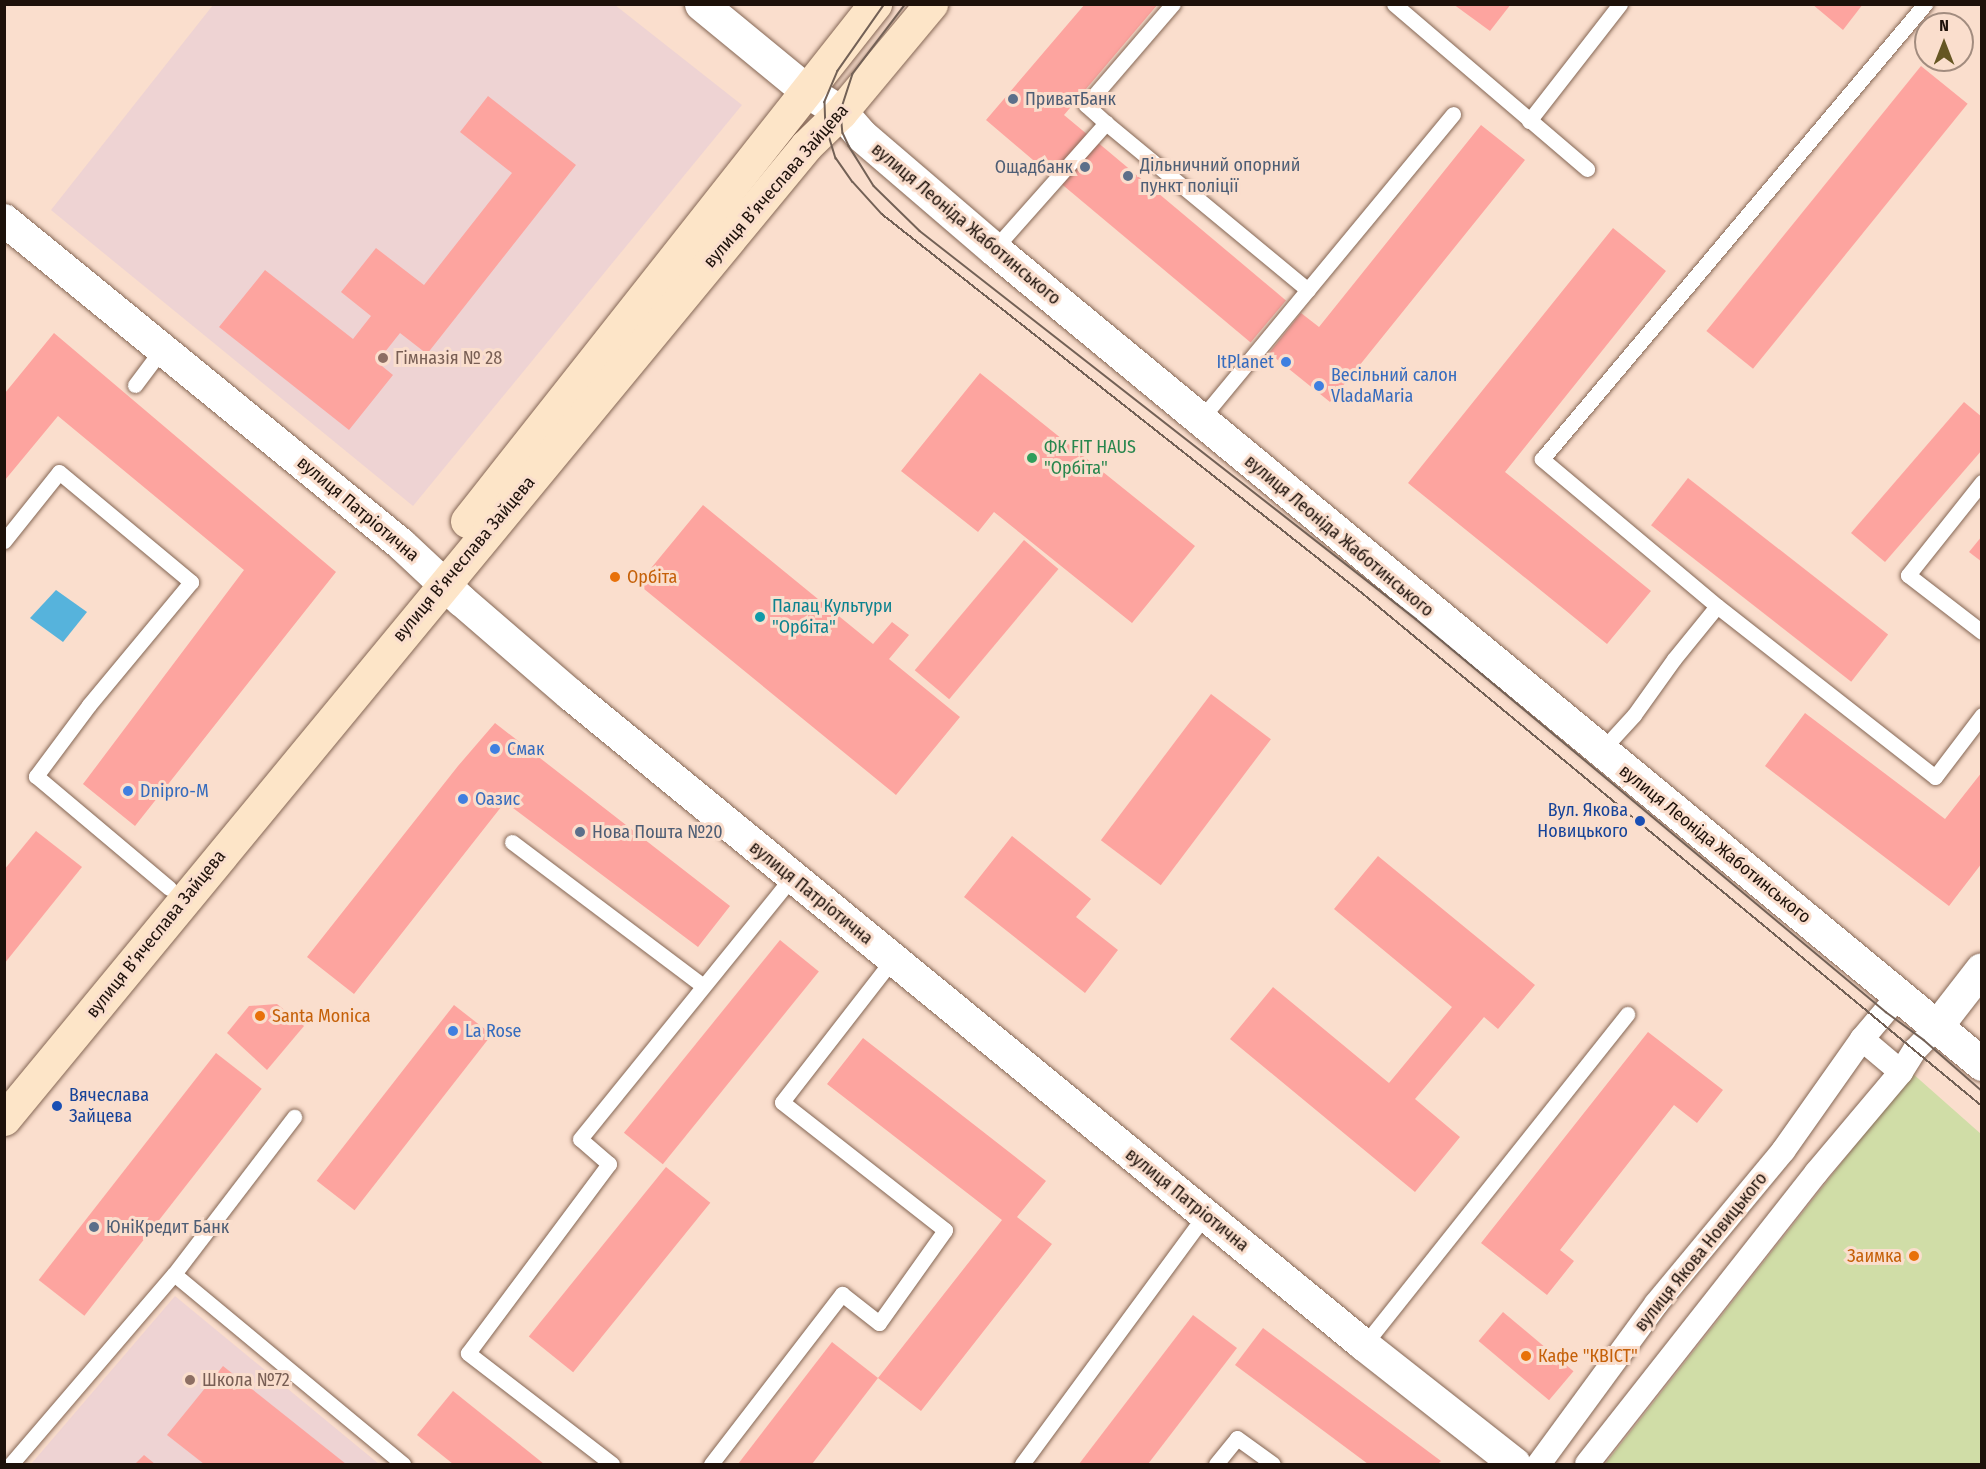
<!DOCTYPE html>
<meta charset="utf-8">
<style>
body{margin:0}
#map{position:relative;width:1986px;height:1469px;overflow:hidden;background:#fadecd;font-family:"Fira Sans Condensed",sans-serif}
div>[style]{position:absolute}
.education>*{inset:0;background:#eed3d3}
.green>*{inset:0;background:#d0dda7}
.water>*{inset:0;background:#56b3dc}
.building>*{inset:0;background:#fda49f;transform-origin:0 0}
.roads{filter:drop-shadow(0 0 2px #856755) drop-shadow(0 0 2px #856755)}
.service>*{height:15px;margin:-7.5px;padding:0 7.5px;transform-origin:7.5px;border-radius:7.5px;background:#fff}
.pedestrian>*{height:24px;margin:-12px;padding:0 12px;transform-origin:12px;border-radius:12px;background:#fff}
.minor>*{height:32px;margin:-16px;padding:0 16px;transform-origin:16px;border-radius:16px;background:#fff}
.tertiary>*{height:33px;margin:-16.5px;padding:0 16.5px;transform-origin:16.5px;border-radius:16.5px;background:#fff}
.secondary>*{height:33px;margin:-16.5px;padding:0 16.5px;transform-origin:16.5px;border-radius:16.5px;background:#fde5c8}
.tram>*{height:1.5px;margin:-0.75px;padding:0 0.75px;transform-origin:0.75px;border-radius:0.75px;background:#736156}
.dots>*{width:16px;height:16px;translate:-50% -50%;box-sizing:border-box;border:3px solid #fadecd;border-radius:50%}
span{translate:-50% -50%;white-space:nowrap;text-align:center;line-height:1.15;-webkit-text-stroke:6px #fadecd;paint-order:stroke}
.service-label{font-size:18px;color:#4e5e75}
.left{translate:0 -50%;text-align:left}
.right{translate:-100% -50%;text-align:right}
.street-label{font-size:18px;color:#1d110a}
.education-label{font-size:18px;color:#785e54}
.shop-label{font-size:18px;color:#366cbe}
.leisure-label{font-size:18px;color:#27864d}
.food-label{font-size:18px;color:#c56008}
.culture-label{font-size:18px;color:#0d838f}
.transit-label{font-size:18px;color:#164399}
.frame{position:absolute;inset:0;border:6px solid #1d110a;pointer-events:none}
.north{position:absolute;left:1914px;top:12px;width:60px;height:60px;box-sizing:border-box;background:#fadecd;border:2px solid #a28c7f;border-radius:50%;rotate:0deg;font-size:16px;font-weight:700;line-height:24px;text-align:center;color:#1d110a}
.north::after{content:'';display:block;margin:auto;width:21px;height:27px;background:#655623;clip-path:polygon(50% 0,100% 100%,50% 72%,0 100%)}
</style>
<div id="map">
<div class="education">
<i style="clip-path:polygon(213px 5px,615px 5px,742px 105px,413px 506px,51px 210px)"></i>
<i style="clip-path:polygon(175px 1296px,379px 1464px,31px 1464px)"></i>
</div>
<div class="green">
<i style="clip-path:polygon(1912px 1073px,1981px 1134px,1981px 1464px,1605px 1464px)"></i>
</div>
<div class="water">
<i style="clip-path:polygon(56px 590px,87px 612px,63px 642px,30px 618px)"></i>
</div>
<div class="building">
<i style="clip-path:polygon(1085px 4px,1158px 4px,1064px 115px,1088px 135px,1053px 177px,986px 120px)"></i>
<i style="clip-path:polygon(1453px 4px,1511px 4px,1490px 31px)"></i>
<i style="clip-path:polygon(1812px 4px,1863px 4px,1843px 30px)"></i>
<i style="left:1921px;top:66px;width:60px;height:341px;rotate:39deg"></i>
<i style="clip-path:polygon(488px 96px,576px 165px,427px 354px,400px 333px,377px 362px,393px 375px,349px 430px,219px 327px,265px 270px,353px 339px,371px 316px,341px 292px,376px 248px,424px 285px,512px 173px,460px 132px)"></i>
<i style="clip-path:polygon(1481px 125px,1525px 160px,1330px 402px,1269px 353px,1301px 313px,1319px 327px)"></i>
<i style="left:1096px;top:141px;width:248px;height:55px;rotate:40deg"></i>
<i style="clip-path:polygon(1613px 228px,1666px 271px,1505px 472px,1651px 591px,1607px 644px,1408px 483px)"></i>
<i style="clip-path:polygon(54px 333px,336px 572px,135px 826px,83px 784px,244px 570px,58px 416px,5px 480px,5px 393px)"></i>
<i style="clip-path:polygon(980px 373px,1195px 546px,1132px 623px,994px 512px,978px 532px,901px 471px)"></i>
<i style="clip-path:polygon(1964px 402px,1982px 417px,1982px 450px,1885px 562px,1851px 533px)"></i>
<i style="left:1688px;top:478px;width:254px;height:60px;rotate:38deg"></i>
<i style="clip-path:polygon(703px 505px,873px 644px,892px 622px,909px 635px,889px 659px,960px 717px,896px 795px,638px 584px)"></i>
<i style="clip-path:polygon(1982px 536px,1982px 562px,1969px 552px)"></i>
<i style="left:1024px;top:540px;width:45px;height:170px;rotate:40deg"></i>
<i style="left:1211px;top:694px;width:75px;height:183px;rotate:37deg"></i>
<i style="clip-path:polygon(1805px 713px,1945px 819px,1982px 772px,1982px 863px,1949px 906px,1765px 766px)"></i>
<i style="clip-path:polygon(495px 723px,730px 906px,698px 947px,505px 802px,354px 994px,307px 957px,458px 766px)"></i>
<i style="clip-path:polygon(36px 831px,82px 867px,4px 964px,4px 870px)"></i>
<i style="clip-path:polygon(1012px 836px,1091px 899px,1076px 917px,1118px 950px,1085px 993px,964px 897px)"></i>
<i style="clip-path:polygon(1378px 856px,1535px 985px,1498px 1029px,1484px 1017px,1415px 1099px,1460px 1137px,1415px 1192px,1230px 1039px,1273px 987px,1389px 1083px,1452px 1007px,1334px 909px)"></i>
<i style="left:780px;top:940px;width:50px;height:248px;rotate:39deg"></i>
<i style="clip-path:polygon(277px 1004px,304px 1026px,267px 1070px,227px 1033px,249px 1006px)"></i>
<i style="left:454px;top:1005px;width:48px;height:223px;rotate:38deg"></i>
<i style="clip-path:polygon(1648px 1032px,1723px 1090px,1697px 1123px,1674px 1105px,1560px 1250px,1574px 1261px,1547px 1295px,1481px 1243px)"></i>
<i style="clip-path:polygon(863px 1038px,1046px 1181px,1017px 1217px,1052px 1244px,921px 1411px,878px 1378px,1002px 1220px,827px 1084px)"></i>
<i style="left:216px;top:1053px;width:58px;height:288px;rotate:38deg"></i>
<i style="left:666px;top:1167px;width:57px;height:218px;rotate:39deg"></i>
<i style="left:1503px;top:1312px;width:92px;height:38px;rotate:40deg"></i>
<i style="clip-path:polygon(1193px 1315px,1237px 1348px,1148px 1464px,1079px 1464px)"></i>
<i style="clip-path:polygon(1263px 1328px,1441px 1461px,1438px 1464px,1368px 1464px,1235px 1365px)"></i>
<i style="clip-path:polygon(832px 1342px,878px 1378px,812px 1464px,738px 1464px)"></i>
<i style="clip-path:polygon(223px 1366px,346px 1464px,204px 1464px,167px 1435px)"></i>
<i style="clip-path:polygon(453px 1391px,544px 1464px,453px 1464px,417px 1435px)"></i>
<i style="clip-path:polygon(144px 1455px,155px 1464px,135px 1464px)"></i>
</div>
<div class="roads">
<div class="service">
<i style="left:1394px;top:4px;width:254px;rotate:40.5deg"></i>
<i style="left:1529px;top:121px;width:148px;rotate:-52.1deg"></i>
<i style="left:1106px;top:123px;width:262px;rotate:39.6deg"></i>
<i style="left:994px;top:249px;width:169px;rotate:-48.4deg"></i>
<i style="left:1106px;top:123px;width:27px;rotate:-138deg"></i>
<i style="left:1086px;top:105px;width:133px;rotate:-49.3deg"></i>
<i style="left:135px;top:385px;width:45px;rotate:-53.1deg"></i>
<i style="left:1200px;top:420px;width:397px;rotate:-50.4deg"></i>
<i style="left:1982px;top:482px;width:119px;rotate:128.5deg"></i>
<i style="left:1908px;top:575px;width:93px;rotate:37.6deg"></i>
<i style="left:4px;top:541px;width:88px;rotate:-51.4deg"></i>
<i style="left:59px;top:472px;width:172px;rotate:39.8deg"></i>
<i style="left:191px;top:582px;width:160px;rotate:129.7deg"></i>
<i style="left:89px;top:705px;width:89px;rotate:126.7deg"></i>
<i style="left:36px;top:776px;width:174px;rotate:40.1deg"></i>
<i style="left:1717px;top:606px;width:277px;rotate:38.1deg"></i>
<i style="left:1935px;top:777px;width:78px;rotate:-52.8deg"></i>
<i style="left:1601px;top:751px;width:49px;rotate:-47.5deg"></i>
<i style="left:1634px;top:715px;width:69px;rotate:-54.5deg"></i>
<i style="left:1674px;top:659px;width:68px;rotate:-50.9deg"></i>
<i style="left:1717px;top:606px;width:229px;rotate:-140deg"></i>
<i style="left:1542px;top:459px;width:595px;rotate:-49.91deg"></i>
<i style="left:512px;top:842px;width:239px;rotate:37deg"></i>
<i style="left:174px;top:1274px;width:198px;rotate:-52.6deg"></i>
<i style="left:1364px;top:1345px;width:423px;rotate:-51.5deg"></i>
<i style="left:11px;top:1464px;width:250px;rotate:-49.4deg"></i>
<i style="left:174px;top:1274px;width:298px;rotate:39.7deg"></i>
<i style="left:612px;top:1464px;width:182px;rotate:-142.4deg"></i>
<i style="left:468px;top:1353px;width:236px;rotate:-53.3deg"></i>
<i style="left:609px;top:1164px;width:38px;rotate:-139deg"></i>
<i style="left:580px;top:1139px;width:337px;rotate:-51deg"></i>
<i style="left:711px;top:1464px;width:215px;rotate:-52.4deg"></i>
<i style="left:842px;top:1294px;width:47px;rotate:38.1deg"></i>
<i style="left:879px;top:1323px;width:114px;rotate:-54.6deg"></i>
<i style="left:945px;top:1230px;width:207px;rotate:-141.9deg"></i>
<i style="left:782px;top:1102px;width:181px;rotate:-52.2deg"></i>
<i style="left:1022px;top:1464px;width:309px;rotate:-53.7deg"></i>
<i style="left:1216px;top:1464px;width:33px;rotate:-51deg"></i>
<i style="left:1237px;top:1438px;width:44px;rotate:35.8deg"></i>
</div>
<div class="pedestrian">
<i style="left:1862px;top:1039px;width:57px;rotate:-49.9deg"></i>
<i style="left:1901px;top:1072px;width:26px;rotate:-58deg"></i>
<i style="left:1915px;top:1050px;width:32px;rotate:-46deg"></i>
<i style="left:1539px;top:1464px;width:198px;rotate:-53.8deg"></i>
<i style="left:1656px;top:1304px;width:199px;rotate:-50.3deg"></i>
<i style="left:1783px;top:1151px;width:137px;rotate:-54.8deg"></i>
<i style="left:1862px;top:1039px;width:51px;rotate:40.2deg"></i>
<i style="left:1901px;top:1072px;width:132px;rotate:130.1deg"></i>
<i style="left:1816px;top:1173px;width:370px;rotate:128.2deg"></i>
</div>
<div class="minor">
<i style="left:4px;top:220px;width:512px;rotate:39.22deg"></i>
<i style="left:401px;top:544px;width:83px;rotate:43.1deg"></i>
<i style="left:462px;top:601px;width:144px;rotate:40.8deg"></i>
<i style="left:571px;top:695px;width:1025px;rotate:39.34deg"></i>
<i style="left:1364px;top:1345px;width:192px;rotate:38.2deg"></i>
<i style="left:1937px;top:1027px;width:73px;rotate:-52.2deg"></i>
</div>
<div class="tertiary">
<i style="left:701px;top:4px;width:137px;rotate:39.4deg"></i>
<i style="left:807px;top:91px;width:40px;rotate:32deg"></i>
<i style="left:841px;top:112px;width:30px;rotate:49deg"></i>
<i style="left:861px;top:135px;width:175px;rotate:40.6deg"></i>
<i style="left:994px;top:249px;width:1281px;rotate:39.52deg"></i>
</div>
<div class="secondary">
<i style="left:467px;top:521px;width:659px;rotate:-51.72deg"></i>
<i style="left:4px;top:1119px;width:1261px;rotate:-50.5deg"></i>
<i style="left:806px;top:146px;width:49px;rotate:-44.2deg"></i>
<i style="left:841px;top:112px;width:141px;rotate:-50.2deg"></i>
</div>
</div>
<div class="tram">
<i style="left:885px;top:4px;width:82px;rotate:125deg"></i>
<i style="left:838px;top:71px;width:34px;rotate:113deg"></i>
<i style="left:825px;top:102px;width:24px;rotate:88deg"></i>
<i style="left:826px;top:126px;width:34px;rotate:73deg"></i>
<i style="left:836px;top:158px;width:29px;rotate:55deg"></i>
<i style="left:853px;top:182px;width:43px;rotate:47.8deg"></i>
<i style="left:882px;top:214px;width:610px;rotate:38.28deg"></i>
<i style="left:1361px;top:592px;width:806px;rotate:39.61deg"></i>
<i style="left:906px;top:4px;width:88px;rotate:127.1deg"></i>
<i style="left:853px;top:74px;width:40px;rotate:108deg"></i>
<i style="left:841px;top:112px;width:21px;rotate:85deg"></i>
<i style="left:843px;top:133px;width:14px;rotate:65deg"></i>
<i style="left:849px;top:146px;width:47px;rotate:58deg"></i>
<i style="left:874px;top:186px;width:64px;rotate:44.4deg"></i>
<i style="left:920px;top:231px;width:630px;rotate:38.03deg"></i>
<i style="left:1416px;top:619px;width:613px;rotate:39.9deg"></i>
<i style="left:1886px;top:1012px;width:47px;rotate:36.4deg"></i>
<i style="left:1924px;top:1040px;width:77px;rotate:41.3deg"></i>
</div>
<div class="dots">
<i style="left:1013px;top:99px;background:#5c6f8a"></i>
<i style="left:1085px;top:167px;background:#5c6f8a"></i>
<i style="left:1128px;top:176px;background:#5c6f8a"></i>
<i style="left:383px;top:358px;background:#8d6e63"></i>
<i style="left:1286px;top:362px;background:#3f7fe0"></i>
<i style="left:1319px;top:386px;background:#3f7fe0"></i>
<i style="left:1032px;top:458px;background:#2e9e5b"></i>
<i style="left:615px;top:577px;background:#e8710a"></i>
<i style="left:760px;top:617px;background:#0f9aa8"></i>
<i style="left:495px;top:749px;background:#3f7fe0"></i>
<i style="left:128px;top:791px;background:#3f7fe0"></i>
<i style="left:463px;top:799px;background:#3f7fe0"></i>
<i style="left:1640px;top:821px;background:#1a4fb4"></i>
<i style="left:580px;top:832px;background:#5c6f8a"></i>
<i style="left:260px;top:1016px;background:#e8710a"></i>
<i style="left:453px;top:1031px;background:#3f7fe0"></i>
<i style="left:57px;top:1106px;background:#1a4fb4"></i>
<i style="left:94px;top:1227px;background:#5c6f8a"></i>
<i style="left:1914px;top:1256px;background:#e8710a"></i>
<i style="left:1526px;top:1356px;background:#e8710a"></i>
<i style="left:190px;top:1380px;background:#8d6e63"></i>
</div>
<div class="service-label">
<span class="left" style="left:1025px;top:99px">ПриватБанк</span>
<span class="left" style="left:1140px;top:176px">Дільничний опорний<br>пункт поліції</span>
<span class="right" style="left:1073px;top:167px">Ощадбанк</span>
<span class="left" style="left:592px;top:832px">Нова Пошта №20</span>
<span class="left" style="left:106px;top:1227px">ЮніКредит Банк</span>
</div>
<div class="street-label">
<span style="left:776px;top:186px;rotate:-49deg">вулиця Вʼячеслава Зайцева</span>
<span style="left:966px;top:224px;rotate:40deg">вулиця Леоніда Жаботинського</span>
<span style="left:358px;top:509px;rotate:40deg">вулиця Патріотична</span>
<span style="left:1339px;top:536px;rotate:40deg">вулиця Леоніда Жаботинського</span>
<span style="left:464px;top:559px;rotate:-50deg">вулиця Вʼячеслава Зайцева</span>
<span style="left:1715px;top:844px;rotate:39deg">вулиця Леоніда Жаботинського</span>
<span style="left:811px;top:893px;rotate:39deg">вулиця Патріотична</span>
<span style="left:156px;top:934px;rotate:-51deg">вулиця Вʼячеслава Зайцева</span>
<span style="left:1187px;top:1200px;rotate:39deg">вулиця Патріотична</span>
<span style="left:1701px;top:1252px;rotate:-51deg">вулиця Якова Новицького</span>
</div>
<div class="education-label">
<span class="left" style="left:395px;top:358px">Гімназія № 28</span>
<span class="left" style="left:202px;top:1380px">Школа №72</span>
</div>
<div class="shop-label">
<span class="right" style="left:1274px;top:362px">ItPlanet</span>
<span class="left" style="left:1331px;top:386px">Весільний салон<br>VladaMaria</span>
<span class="left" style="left:507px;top:749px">Смак</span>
<span class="left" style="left:140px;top:791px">Dnipro-M</span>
<span class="left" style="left:475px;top:799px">Оазис</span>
<span class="left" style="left:465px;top:1031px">La Rose</span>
</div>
<div class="leisure-label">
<span class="left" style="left:1044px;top:458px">ФК FIT HAUS<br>"Орбіта"</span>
</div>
<div class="food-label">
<span class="left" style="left:627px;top:577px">Орбіта</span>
<span class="left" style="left:272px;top:1016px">Santa Monica</span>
<span class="right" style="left:1902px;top:1256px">Заимка</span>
<span class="left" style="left:1538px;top:1356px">Кафе "КВІСТ"</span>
</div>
<div class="culture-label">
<span class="left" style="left:772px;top:617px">Палац Культури<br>"Орбіта"</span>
</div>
<div class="transit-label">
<span class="right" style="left:1628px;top:821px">Вул. Якова<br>Новицького</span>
<span class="left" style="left:69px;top:1106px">Вячеслава<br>Зайцева</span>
</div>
<div class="frame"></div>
<div class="north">N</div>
</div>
